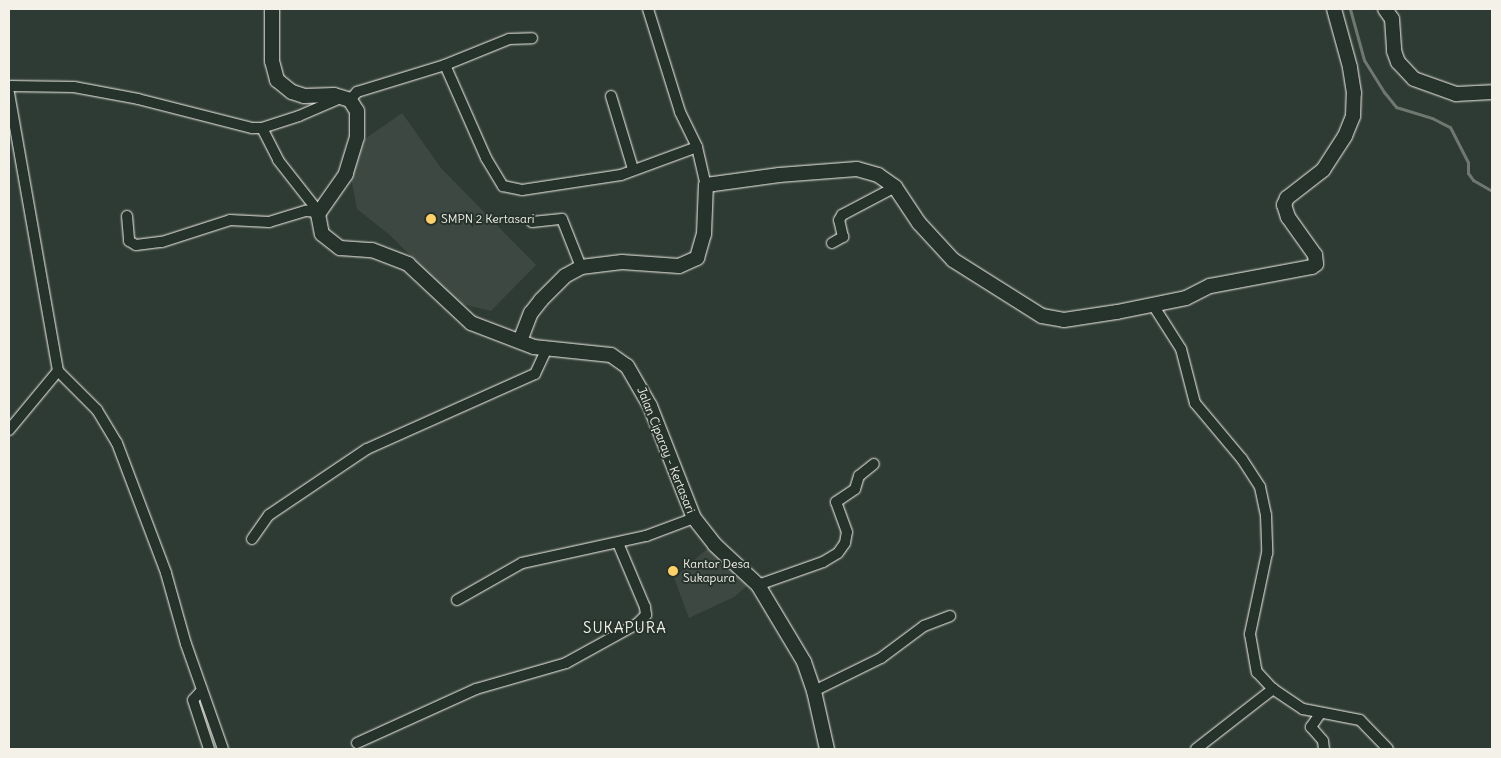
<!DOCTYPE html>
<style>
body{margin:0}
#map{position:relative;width:1501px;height:758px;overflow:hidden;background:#2e3b34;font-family:Delius,sans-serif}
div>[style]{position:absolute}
.built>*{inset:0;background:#3c4841}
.stream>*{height:3px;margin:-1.5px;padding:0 1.5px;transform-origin:1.5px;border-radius:1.5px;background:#6f7770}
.roads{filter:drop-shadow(0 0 1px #f4f1e8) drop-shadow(0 0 1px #f4f1e8)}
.street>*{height:10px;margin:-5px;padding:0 5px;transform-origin:5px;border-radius:5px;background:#26332d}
.secondary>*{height:14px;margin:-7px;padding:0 7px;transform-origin:7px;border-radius:7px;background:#26332d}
.dots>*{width:14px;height:14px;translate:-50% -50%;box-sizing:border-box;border:2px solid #26332d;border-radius:50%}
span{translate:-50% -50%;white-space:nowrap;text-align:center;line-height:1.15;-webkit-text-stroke:4px #26332d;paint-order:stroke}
.poi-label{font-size:12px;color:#f4f1e8}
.left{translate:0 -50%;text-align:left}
.street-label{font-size:12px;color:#f4f1e8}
.quarter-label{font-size:15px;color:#f4f1e8;letter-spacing:1px}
.frame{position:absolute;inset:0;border:10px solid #f4f1e8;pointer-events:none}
</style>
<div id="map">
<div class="built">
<i style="clip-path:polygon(402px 113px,441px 168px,536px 265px,491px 311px,462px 304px,449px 294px,391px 236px,357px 209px,351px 178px,365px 139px)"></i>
<i style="clip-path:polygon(708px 548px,748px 585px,734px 597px,689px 618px,674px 578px)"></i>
</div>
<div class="stream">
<i style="left:1350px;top:9px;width:53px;rotate:74.6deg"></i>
<i style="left:1364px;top:60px;width:38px;rotate:58deg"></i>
<i style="left:1384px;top:92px;width:19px;rotate:51deg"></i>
<i style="left:1396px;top:107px;width:38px;rotate:17deg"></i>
<i style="left:1432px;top:118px;width:20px;rotate:27deg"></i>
<i style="left:1450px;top:127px;width:39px;rotate:63deg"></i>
<i style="left:1468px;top:162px;width:11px;rotate:90deg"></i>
<i style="left:1468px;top:173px;width:9px;rotate:54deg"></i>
<i style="left:1473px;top:180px;width:22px;rotate:30deg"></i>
</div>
<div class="roads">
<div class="street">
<i style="left:648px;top:9px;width:108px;rotate:72.7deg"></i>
<i style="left:680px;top:112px;width:39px;rotate:64deg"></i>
<i style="left:697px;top:147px;width:39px;rotate:77deg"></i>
<i style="left:445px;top:65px;width:102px;rotate:66.2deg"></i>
<i style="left:486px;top:158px;width:33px;rotate:59deg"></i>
<i style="left:503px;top:186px;width:19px;rotate:12deg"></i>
<i style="left:522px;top:190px;width:100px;rotate:-8.6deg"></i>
<i style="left:621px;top:175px;width:81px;rotate:-20.2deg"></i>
<i style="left:9px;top:86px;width:65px;rotate:0.9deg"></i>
<i style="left:74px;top:87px;width:65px;rotate:10.6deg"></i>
<i style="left:138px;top:99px;width:118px;rotate:14.3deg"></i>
<i style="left:252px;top:128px;width:10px"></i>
<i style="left:262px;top:128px;width:39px;rotate:-18deg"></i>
<i style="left:299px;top:116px;width:48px;rotate:-23.4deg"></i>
<i style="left:9px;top:93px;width:282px;rotate:80deg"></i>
<i style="left:58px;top:371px;width:55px;rotate:45deg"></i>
<i style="left:97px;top:410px;width:39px;rotate:59deg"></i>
<i style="left:117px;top:443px;width:139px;rotate:69.3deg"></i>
<i style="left:166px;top:573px;width:74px;rotate:74.3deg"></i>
<i style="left:186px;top:644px;width:111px;rotate:70.6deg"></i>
<i style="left:611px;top:96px;width:76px;rotate:73.2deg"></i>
<i style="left:350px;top:100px;width:11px;rotate:-49deg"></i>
<i style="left:357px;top:92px;width:92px;rotate:-17.1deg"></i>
<i style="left:445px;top:65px;width:69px;rotate:-22.1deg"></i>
<i style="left:509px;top:39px;width:23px;rotate:-2deg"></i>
<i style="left:262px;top:128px;width:36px;rotate:63deg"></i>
<i style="left:278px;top:160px;width:65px;rotate:51.9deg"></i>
<i style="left:127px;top:216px;width:25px;rotate:85deg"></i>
<i style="left:129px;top:241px;width:8px;rotate:30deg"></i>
<i style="left:136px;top:245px;width:26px;rotate:-7deg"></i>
<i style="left:162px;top:242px;width:71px;rotate:-17.9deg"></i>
<i style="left:230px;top:220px;width:39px;rotate:3deg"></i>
<i style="left:269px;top:222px;width:39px;rotate:-17deg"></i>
<i style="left:306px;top:211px;width:12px;rotate:5deg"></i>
<i style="left:532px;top:222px;width:30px;rotate:-6deg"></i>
<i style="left:562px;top:219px;width:52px;rotate:68.4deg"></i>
<i style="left:832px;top:243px;width:13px;rotate:-29deg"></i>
<i style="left:843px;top:237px;width:17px;rotate:-103deg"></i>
<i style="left:839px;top:220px;width:6px;rotate:-59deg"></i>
<i style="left:842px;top:215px;width:60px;rotate:-27.8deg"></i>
<i style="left:1153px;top:305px;width:52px;rotate:57.5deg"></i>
<i style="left:1181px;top:349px;width:56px;rotate:75.5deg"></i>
<i style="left:1195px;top:403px;width:73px;rotate:50deg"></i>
<i style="left:1242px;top:459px;width:33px;rotate:57deg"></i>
<i style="left:1260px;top:487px;width:29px;rotate:78deg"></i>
<i style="left:1266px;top:515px;width:38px;rotate:88deg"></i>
<i style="left:1267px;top:553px;width:83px;rotate:101.9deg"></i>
<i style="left:1250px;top:634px;width:39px;rotate:80deg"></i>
<i style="left:1257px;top:672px;width:23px;rotate:47deg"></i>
<i style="left:1273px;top:689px;width:36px;rotate:34deg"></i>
<i style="left:1303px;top:709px;width:58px;rotate:10.9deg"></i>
<i style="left:1360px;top:720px;width:40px;rotate:46deg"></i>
<i style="left:9px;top:430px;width:77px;rotate:-50.3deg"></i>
<i style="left:252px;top:539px;width:29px;rotate:-55deg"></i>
<i style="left:269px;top:515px;width:118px;rotate:-34deg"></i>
<i style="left:367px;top:449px;width:184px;rotate:-24.1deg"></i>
<i style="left:535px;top:374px;width:29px;rotate:-65deg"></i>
<i style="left:758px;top:585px;width:69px;rotate:-19.5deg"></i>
<i style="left:823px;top:562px;width:17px;rotate:-31deg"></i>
<i style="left:838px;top:553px;width:12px;rotate:-55deg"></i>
<i style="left:845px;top:543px;width:11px;rotate:-80deg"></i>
<i style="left:847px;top:532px;width:32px;rotate:-110deg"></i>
<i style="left:836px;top:502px;width:23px;rotate:-34deg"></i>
<i style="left:855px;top:489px;width:14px;rotate:-73deg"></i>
<i style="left:859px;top:476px;width:19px;rotate:-39deg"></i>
<i style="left:457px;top:600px;width:75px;rotate:-29.6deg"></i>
<i style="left:522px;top:563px;width:127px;rotate:-12.3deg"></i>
<i style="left:646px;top:536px;width:51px;rotate:-20.6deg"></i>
<i style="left:202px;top:690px;width:13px;rotate:132deg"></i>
<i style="left:193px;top:700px;width:52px;rotate:71.9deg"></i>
<i style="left:814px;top:691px;width:75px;rotate:-26.2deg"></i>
<i style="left:881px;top:658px;width:54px;rotate:-36.7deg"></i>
<i style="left:924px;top:626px;width:28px;rotate:-21deg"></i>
<i style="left:1320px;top:714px;width:16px;rotate:125deg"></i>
<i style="left:1311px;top:727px;width:18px;rotate:49deg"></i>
<i style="left:1323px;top:741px;width:8px;rotate:83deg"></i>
<i style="left:357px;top:743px;width:131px;rotate:-24.4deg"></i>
<i style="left:476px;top:689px;width:94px;rotate:-16.1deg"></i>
<i style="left:566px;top:663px;width:81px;rotate:-28.8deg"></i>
<i style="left:637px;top:624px;width:13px;rotate:-45deg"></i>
<i style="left:646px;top:615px;width:8px;rotate:-97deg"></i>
<i style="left:645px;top:607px;width:69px;rotate:-112.9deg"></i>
<i style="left:1196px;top:749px;width:98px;rotate:-37.9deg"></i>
</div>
<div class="secondary">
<i style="left:272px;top:9px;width:52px;rotate:90deg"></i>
<i style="left:272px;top:61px;width:20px;rotate:75deg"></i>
<i style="left:277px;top:80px;width:19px;rotate:39deg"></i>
<i style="left:292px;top:92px;width:13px;rotate:18deg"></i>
<i style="left:304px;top:96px;width:30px;rotate:-2deg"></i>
<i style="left:334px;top:95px;width:17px;rotate:17deg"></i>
<i style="left:350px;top:100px;width:13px;rotate:58deg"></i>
<i style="left:357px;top:111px;width:26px;rotate:90deg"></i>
<i style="left:357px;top:137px;width:39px;rotate:107deg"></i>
<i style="left:346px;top:174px;width:49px;rotate:125deg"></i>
<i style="left:318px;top:214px;width:20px;rotate:79deg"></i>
<i style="left:322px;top:234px;width:23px;rotate:38deg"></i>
<i style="left:340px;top:248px;width:32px;rotate:4deg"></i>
<i style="left:372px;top:250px;width:39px;rotate:21deg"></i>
<i style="left:408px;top:264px;width:86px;rotate:43.1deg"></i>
<i style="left:471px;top:323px;width:67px;rotate:20.9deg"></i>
<i style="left:534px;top:347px;width:77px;rotate:5.9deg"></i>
<i style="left:611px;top:355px;width:19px;rotate:35deg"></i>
<i style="left:627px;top:366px;width:46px;rotate:60.1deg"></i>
<i style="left:650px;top:406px;width:120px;rotate:68.6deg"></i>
<i style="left:694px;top:518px;width:34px;rotate:52deg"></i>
<i style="left:715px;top:545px;width:59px;rotate:42.9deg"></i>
<i style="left:758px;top:585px;width:90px;rotate:59.1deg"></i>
<i style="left:804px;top:662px;width:31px;rotate:71deg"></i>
<i style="left:814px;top:691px;width:59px;rotate:77.4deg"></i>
<i style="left:1385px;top:9px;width:12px;rotate:55deg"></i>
<i style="left:1392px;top:19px;width:32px;rotate:86deg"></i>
<i style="left:1394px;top:51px;width:12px;rotate:70deg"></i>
<i style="left:1398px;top:62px;width:23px;rotate:47deg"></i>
<i style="left:1414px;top:79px;width:45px;rotate:19.7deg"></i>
<i style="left:1456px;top:94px;width:36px;rotate:-3deg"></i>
<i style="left:520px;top:341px;width:30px;rotate:-69deg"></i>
<i style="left:531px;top:313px;width:16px;rotate:-52deg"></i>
<i style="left:541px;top:300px;width:34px;rotate:-45deg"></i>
<i style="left:565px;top:276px;width:18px;rotate:-29deg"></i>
<i style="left:581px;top:267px;width:41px;rotate:-7deg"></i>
<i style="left:622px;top:262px;width:57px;rotate:4deg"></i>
<i style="left:679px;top:266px;width:20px;rotate:-24deg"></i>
<i style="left:697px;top:258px;width:25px;rotate:-74deg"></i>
<i style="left:704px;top:234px;width:49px;rotate:-87.7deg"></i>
<i style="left:706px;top:185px;width:74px;rotate:-7.8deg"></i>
<i style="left:779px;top:175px;width:78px;rotate:-4.4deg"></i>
<i style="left:857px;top:169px;width:22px;rotate:16deg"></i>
<i style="left:878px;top:175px;width:21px;rotate:35deg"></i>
<i style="left:895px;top:187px;width:43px;rotate:56.3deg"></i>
<i style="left:919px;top:223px;width:50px;rotate:47.4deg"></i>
<i style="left:953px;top:260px;width:105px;rotate:32.2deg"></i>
<i style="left:1042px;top:316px;width:22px;rotate:10deg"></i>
<i style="left:1064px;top:320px;width:54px;rotate:-8.6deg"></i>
<i style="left:1117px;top:312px;width:70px;rotate:-11.5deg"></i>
<i style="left:1186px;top:298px;width:27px;rotate:-27deg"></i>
<i style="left:1210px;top:286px;width:104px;rotate:-10.6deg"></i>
<i style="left:1312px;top:267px;width:5px;rotate:-37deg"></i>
<i style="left:1316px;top:264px;width:9px;rotate:-96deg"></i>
<i style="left:1315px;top:255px;width:47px;rotate:-125.4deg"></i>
<i style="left:1288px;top:217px;width:13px;rotate:-108deg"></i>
<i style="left:1284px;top:205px;width:8px;rotate:-67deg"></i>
<i style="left:1287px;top:198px;width:46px;rotate:-37.9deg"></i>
<i style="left:1323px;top:170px;width:40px;rotate:-57.1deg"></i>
<i style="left:1345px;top:136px;width:22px;rotate:-68deg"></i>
<i style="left:1353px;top:116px;width:23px;rotate:-88deg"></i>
<i style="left:1354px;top:93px;width:26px;rotate:-99deg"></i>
<i style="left:1350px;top:67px;width:60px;rotate:-105.4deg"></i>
</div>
</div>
<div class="dots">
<i style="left:431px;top:219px;background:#ffd166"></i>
<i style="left:673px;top:571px;background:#ffd166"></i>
</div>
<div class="poi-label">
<span class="left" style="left:441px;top:219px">SMPN 2 Kertasari</span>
<span class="left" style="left:683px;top:571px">Kantor Desa<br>Sukapura</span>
</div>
<div class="street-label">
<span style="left:666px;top:450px;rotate:68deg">Jalan Ciparay - Kertasari</span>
</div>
<div class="quarter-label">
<span style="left:625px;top:628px">SUKAPURA</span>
</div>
<div class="frame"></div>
</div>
